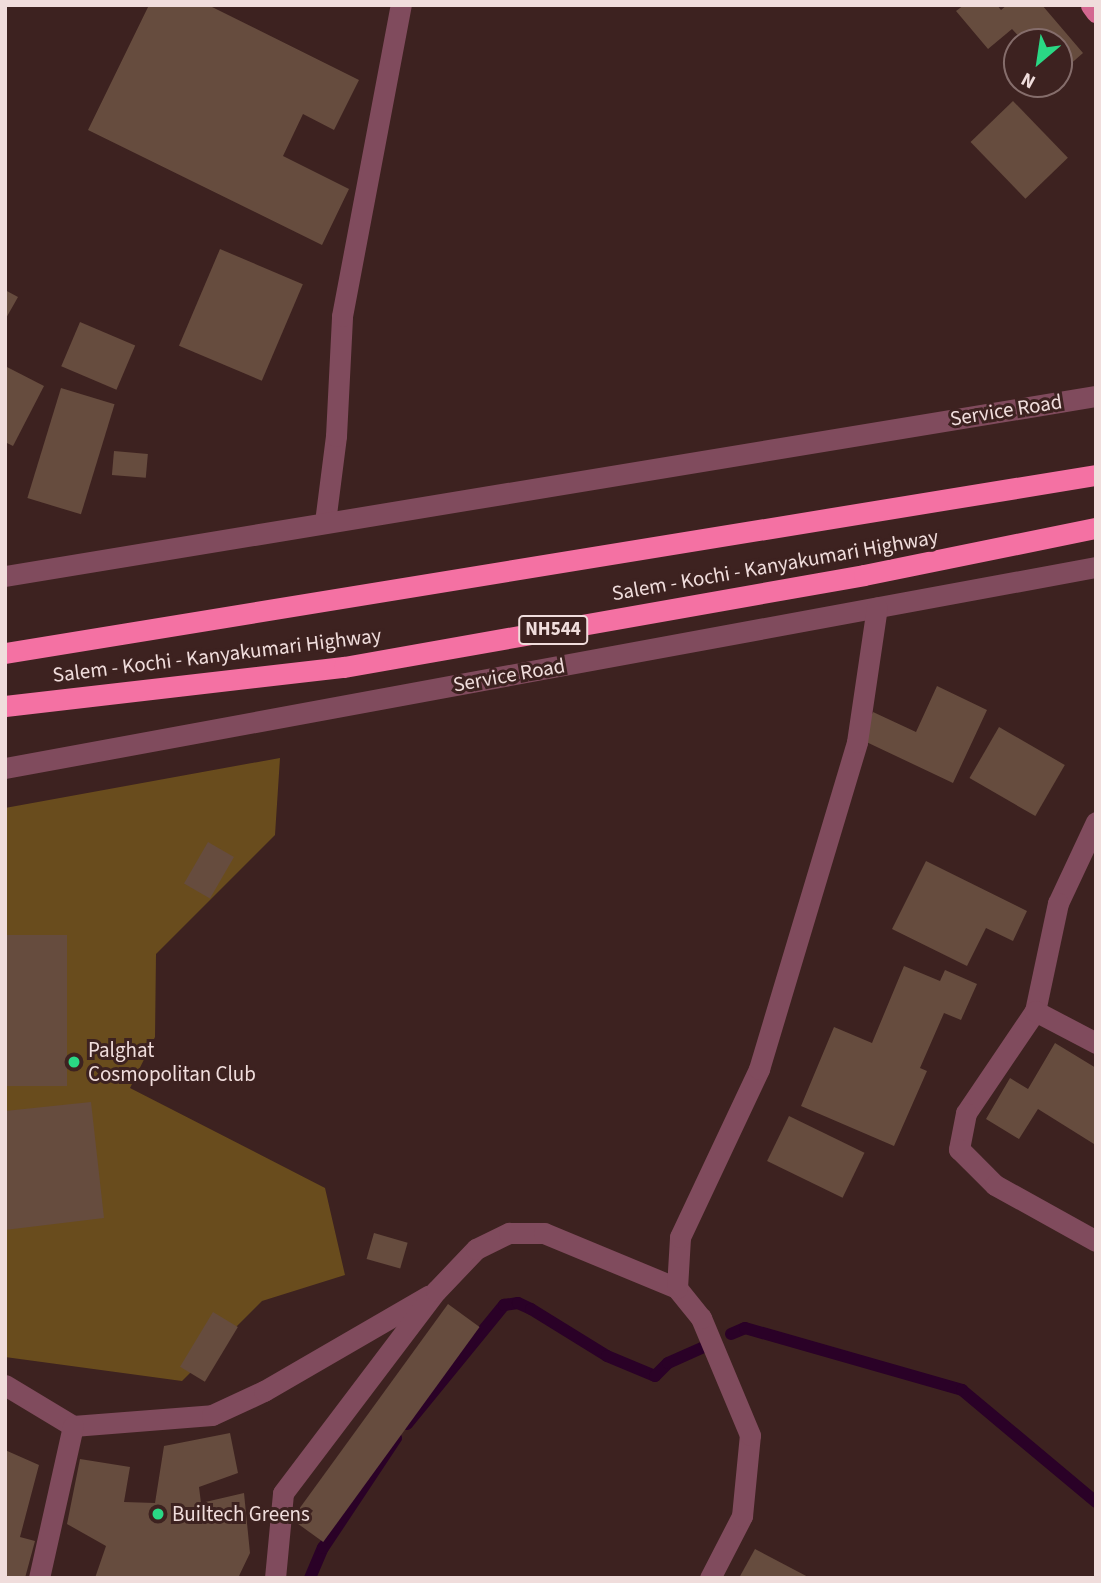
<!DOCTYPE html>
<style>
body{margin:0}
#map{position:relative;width:1101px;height:1583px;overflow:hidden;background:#3d2220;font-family:"Source Sans 3",sans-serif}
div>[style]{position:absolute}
.green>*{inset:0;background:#694c1d}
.stream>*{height:12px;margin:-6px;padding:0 6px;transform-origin:6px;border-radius:6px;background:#2a0127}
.building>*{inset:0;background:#664c3e;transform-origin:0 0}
.minor>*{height:21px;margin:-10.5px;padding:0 10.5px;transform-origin:10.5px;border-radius:10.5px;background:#804b5d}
.major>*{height:21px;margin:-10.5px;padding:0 10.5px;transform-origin:10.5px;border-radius:10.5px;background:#d36790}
.highway>*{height:21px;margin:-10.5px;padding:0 10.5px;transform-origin:10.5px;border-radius:10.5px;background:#f471a3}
.dots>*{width:19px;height:19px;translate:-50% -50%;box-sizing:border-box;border:4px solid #3d2220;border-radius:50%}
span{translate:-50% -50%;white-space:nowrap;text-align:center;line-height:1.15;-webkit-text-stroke:6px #3d2220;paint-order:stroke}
.shield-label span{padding:2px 5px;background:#3d2220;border:2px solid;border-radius:5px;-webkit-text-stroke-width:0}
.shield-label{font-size:19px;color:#f0dddc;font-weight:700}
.street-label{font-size:21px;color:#f0dddc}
.poi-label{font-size:21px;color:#f0dddc}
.left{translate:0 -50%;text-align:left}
.frame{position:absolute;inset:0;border:7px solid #f0dddc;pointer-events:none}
.north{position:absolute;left:1003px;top:28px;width:70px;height:70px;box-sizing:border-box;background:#3d2220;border:2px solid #856d6b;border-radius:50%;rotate:209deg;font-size:19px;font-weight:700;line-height:28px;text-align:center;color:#f0dddc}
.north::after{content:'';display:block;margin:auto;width:24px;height:32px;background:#2ad885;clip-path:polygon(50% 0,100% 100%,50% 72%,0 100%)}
</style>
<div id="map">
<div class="green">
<i style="clip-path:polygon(280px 758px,275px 835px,156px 954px,155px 1037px,130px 1088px,325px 1188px,345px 1275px,262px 1301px,182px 1381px,5px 1357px,5px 808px)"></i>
</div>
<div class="stream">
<i style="left:731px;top:1334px;width:15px;rotate:-23deg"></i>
<i style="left:745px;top:1328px;width:226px;rotate:15.9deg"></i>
<i style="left:962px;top:1390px;width:175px;rotate:39.9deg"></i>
<i style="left:407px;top:1424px;width:154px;rotate:-50.8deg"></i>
<i style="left:504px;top:1305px;width:14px;rotate:-8deg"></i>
<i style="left:518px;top:1303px;width:14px;rotate:25deg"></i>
<i style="left:531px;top:1309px;width:89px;rotate:31.7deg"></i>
<i style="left:607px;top:1356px;width:52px;rotate:22.6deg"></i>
<i style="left:655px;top:1376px;width:18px;rotate:-45deg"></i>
<i style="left:668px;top:1363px;width:39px;rotate:-24deg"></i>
<i style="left:310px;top:1578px;width:33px;rotate:-67deg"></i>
<i style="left:323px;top:1548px;width:132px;rotate:-56.4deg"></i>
</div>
<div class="building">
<i style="clip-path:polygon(149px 5px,208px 5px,359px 80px,334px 130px,303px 114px,283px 156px,349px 189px,322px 245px,88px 130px)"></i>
<i style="clip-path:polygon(964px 5px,997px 5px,1001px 10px,1007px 5px,1042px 5px,1083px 53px,1059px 74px,1059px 42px,1024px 42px,1012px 29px,988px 49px,956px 11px)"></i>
<i style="left:1013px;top:101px;width:79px;height:59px;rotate:46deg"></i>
<i style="left:220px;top:249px;width:90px;height:105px;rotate:23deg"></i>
<i style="clip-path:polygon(5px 290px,18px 297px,5px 320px)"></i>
<i style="left:80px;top:322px;width:60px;height:48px;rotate:23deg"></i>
<i style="clip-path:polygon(5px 366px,44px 386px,13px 446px,5px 442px)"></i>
<i style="left:61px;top:388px;width:56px;height:115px;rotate:17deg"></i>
<i style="left:114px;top:451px;width:34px;height:24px;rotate:5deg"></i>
<i style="clip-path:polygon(937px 686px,987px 710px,953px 783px,860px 739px,873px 712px,916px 732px)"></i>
<i style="left:999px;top:727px;width:76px;height:59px;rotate:30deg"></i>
<i style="left:208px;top:842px;width:30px;height:48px;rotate:30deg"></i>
<i style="clip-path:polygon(926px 861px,1027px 911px,1013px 941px,986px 928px,967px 966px,892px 929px)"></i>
<i style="left:67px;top:935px;width:151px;height:62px;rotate:90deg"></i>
<i style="clip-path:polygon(904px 966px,940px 981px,945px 970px,977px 984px,961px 1020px,944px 1013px,920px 1068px,927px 1071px,894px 1146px,801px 1106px,834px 1027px,872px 1043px)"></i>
<i style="clip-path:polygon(1055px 1043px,1096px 1068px,1094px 1144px,1038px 1109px,1019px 1139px,986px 1119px,1010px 1078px,1028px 1089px)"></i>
<i style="clip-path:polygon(91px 1102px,104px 1218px,5px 1230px,5px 1111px)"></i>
<i style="left:789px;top:1116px;width:84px;height:50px;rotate:26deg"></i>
<i style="left:374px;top:1233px;width:35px;height:27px;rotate:16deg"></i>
<i style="left:448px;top:1304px;width:39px;height:266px;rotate:36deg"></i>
<i style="left:213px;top:1312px;width:29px;height:64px;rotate:31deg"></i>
<i style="clip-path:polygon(230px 1433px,238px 1473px,199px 1487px,201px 1503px,244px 1493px,250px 1553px,238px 1578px,95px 1578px,106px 1546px,67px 1524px,80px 1459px,130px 1467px,124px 1502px,155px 1503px,164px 1446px)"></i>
<i style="clip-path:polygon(5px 1450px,39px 1465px,20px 1537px,35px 1541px,25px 1578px,5px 1578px)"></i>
<i style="clip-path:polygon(755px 1549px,810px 1578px,739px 1578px)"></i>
</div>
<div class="minor">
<i style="left:325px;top:522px;width:87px;rotate:-82.7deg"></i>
<i style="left:336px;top:436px;width:120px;rotate:-87.1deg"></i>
<i style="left:342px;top:316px;width:317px;rotate:-79.3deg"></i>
<i style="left:5px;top:576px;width:1106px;rotate:-9.37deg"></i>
<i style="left:5px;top:768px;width:1109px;rotate:-10.44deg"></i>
<i style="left:1096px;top:822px;width:89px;rotate:115.1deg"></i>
<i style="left:1058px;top:903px;width:110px;rotate:102deg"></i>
<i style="left:1035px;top:1011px;width:123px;rotate:124.1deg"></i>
<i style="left:966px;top:1113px;width:37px;rotate:101deg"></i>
<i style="left:959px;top:1149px;width:51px;rotate:45deg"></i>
<i style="left:995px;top:1185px;width:115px;rotate:29deg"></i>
<i style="left:1035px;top:1011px;width:69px;rotate:27.7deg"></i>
<i style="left:5px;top:1385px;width:79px;rotate:31.1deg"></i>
<i style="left:73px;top:1426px;width:139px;rotate:-4.5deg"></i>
<i style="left:212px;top:1415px;width:57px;rotate:-24.8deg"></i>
<i style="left:264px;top:1391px;width:190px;rotate:-30.1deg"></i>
<i style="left:39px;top:1578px;width:156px;rotate:-77.4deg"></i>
<i style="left:275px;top:1578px;width:85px;rotate:-84.6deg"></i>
<i style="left:283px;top:1493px;width:253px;rotate:-52.9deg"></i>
<i style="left:436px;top:1291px;width:58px;rotate:-46.4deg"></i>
<i style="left:476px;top:1249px;width:37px;rotate:-26deg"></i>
<i style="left:509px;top:1233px;width:35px"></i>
<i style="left:544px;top:1233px;width:144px;rotate:22.5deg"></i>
<i style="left:710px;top:1578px;width:70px;rotate:-62.7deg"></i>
<i style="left:742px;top:1516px;width:81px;rotate:-84.4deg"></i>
<i style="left:750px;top:1435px;width:127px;rotate:-112.7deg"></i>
<i style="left:701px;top:1318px;width:38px;rotate:-129deg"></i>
<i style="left:677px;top:1288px;width:51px;rotate:-86.6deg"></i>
<i style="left:680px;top:1237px;width:186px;rotate:-64.8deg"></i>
<i style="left:759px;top:1069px;width:341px;rotate:-73.3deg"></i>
<i style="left:857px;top:742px;width:136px;rotate:-81.6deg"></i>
</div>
<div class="major">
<i style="left:1091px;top:5px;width:9px;rotate:54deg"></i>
</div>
<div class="highway">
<i style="left:5px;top:653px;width:1105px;rotate:-9.27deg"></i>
<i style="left:5px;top:706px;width:341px;rotate:-6.6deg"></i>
<i style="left:344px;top:667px;width:528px;rotate:-10.03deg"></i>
<i style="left:864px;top:575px;width:237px;rotate:-11.5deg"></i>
</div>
<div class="dots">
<i style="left:74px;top:1062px;background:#2ad885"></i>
<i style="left:158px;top:1514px;background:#2ad885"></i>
</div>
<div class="shield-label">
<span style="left:553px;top:630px">NH544</span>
</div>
<div class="street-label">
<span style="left:1006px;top:410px;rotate:-9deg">Service Road</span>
<span style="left:775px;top:565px;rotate:-10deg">Salem - Kochi - Kanyakumari Highway</span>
<span style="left:217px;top:655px;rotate:-7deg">Salem - Kochi - Kanyakumari Highway</span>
<span style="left:509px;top:675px;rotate:-10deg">Service Road</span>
</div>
<div class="poi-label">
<span class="left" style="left:88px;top:1062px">Palghat<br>Cosmopolitan Club</span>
<span class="left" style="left:172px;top:1514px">Builtech Greens</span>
</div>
<div class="frame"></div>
<div class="north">N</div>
</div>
